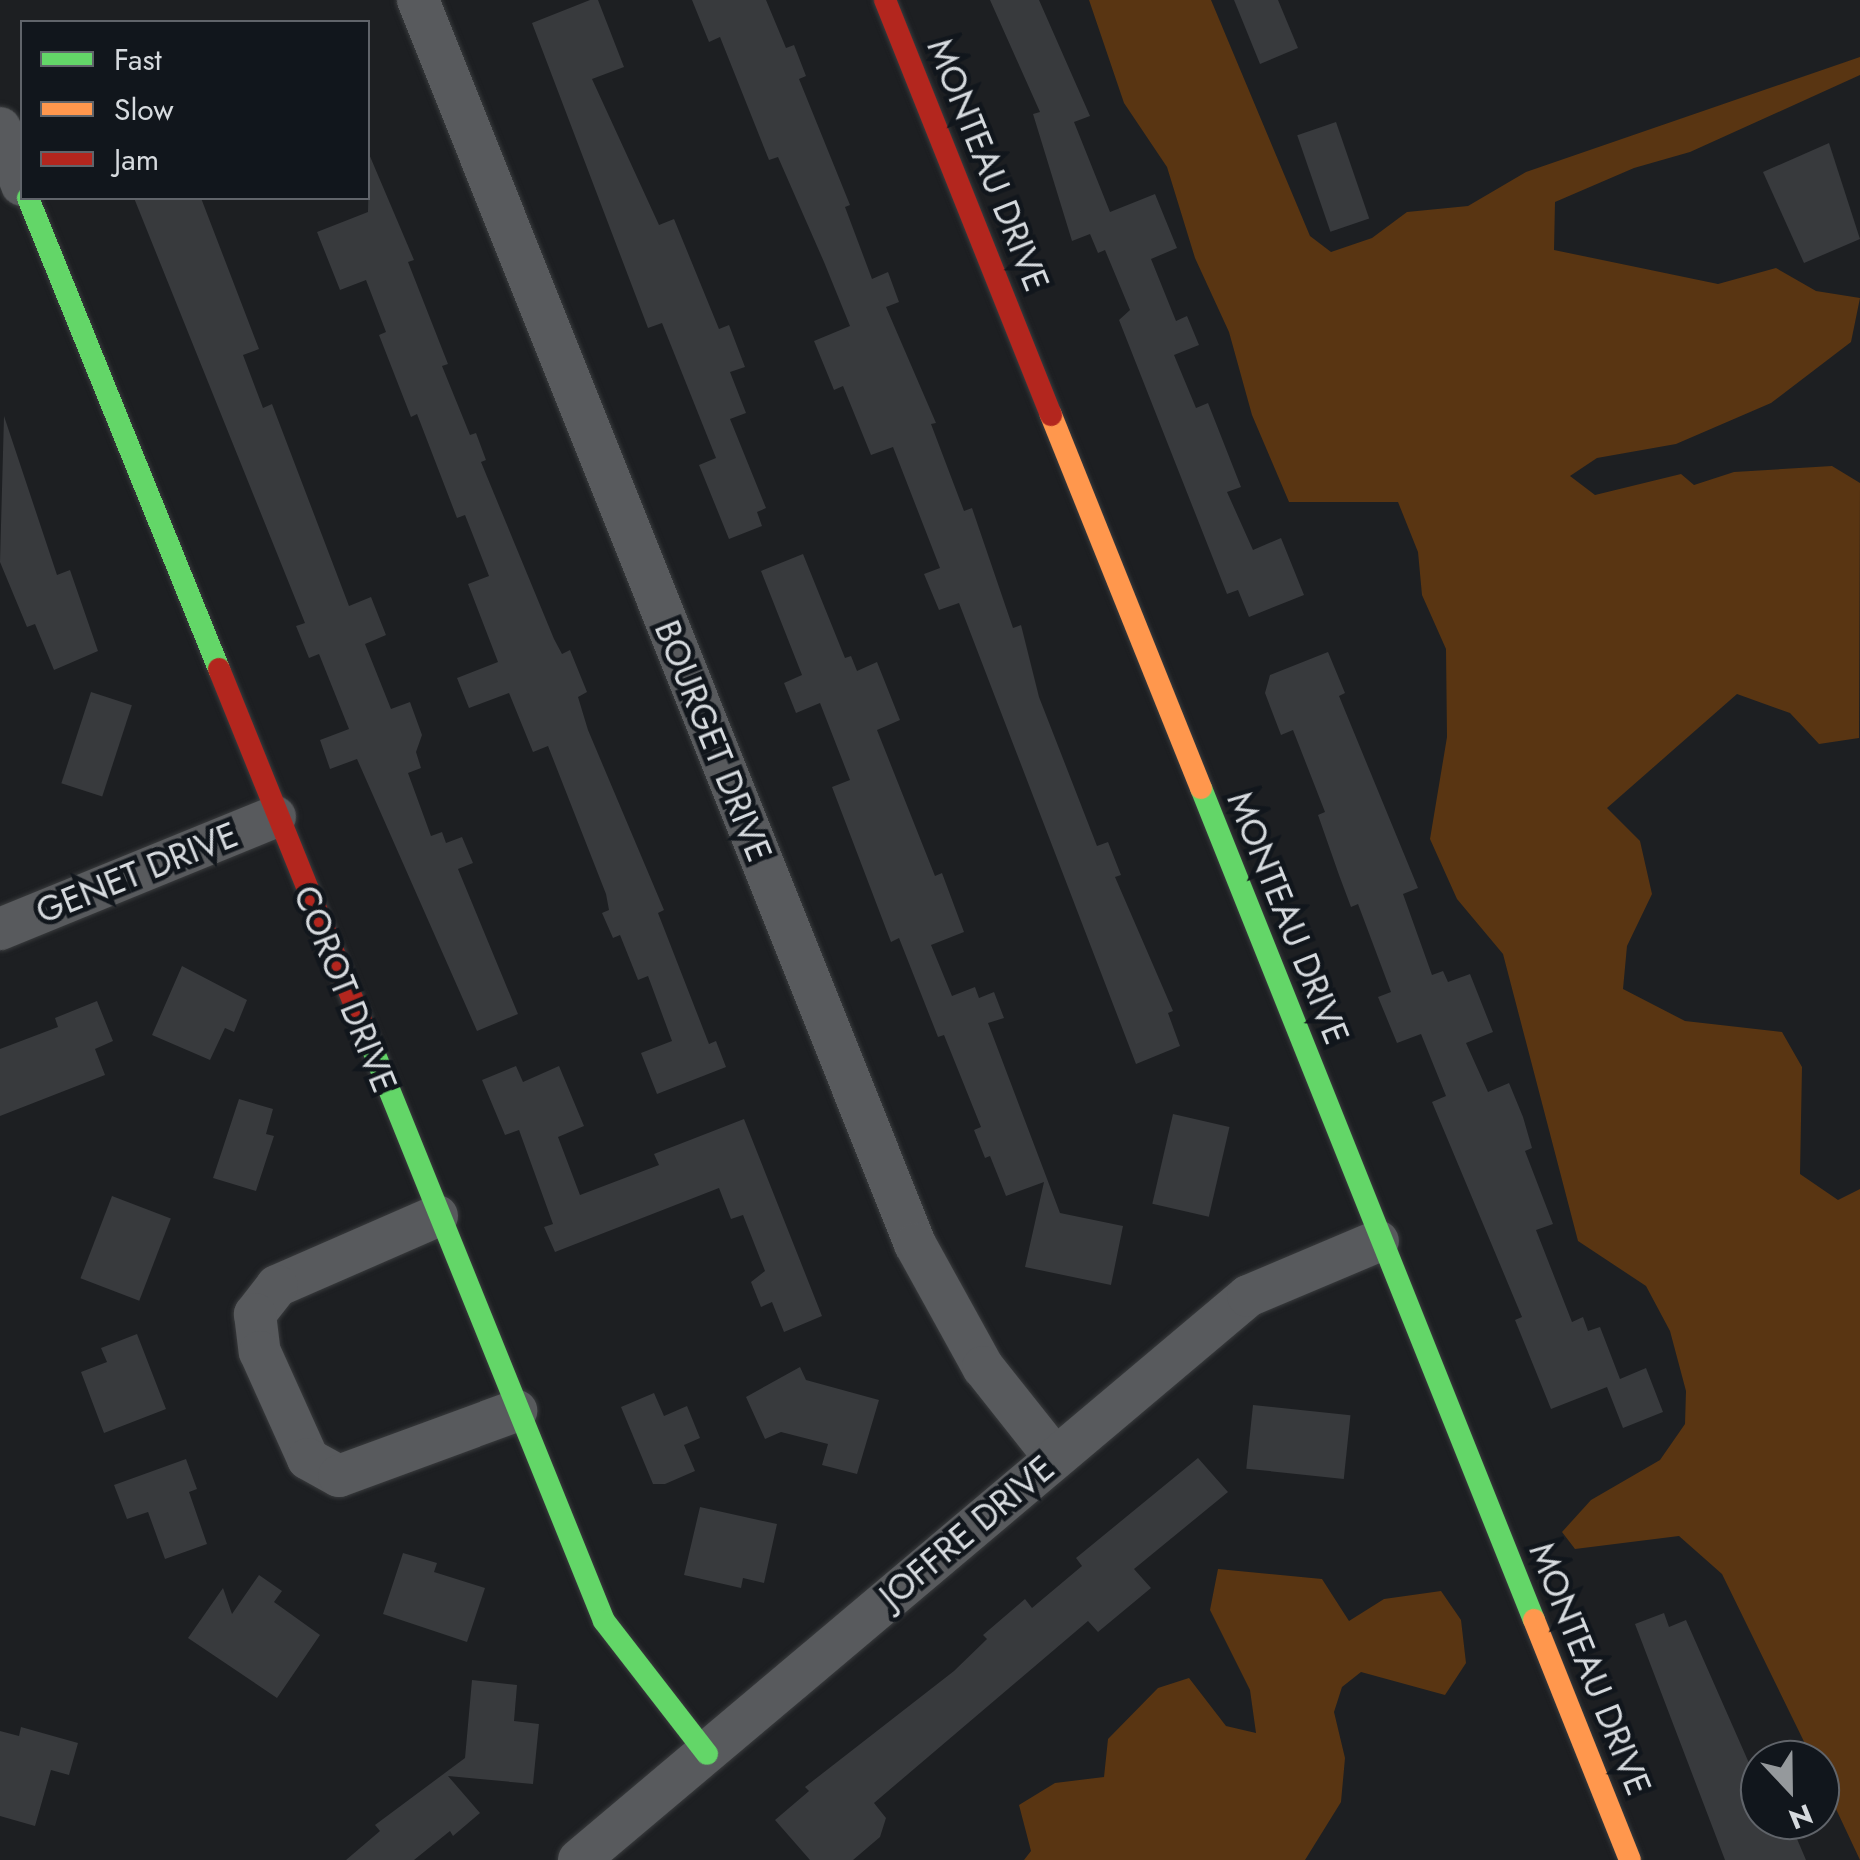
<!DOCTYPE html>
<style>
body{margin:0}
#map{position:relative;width:1860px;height:1860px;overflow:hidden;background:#1d1f22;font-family:Jost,sans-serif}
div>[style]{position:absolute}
.green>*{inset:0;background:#593512}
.building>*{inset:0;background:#383a3d;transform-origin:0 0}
.roads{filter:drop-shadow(0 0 2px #393b3d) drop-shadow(0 0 2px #393b3d)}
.street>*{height:42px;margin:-21px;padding:0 21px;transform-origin:21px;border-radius:21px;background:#585a5d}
.fast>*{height:22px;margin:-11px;padding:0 11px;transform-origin:11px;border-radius:11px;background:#63d668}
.slow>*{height:22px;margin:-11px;padding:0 11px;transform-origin:11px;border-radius:11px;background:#ff974d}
.jam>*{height:22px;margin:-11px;padding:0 11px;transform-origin:11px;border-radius:11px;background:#b3261e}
span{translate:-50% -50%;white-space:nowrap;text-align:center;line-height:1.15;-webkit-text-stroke:9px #11161c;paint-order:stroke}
.street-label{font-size:35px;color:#d6dade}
.legend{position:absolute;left:20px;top:20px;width:350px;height:180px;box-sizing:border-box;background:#11161c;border:2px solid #60646a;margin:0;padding:12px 18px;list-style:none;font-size:30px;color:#d6dade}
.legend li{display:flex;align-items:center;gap:20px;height:50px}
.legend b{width:50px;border:2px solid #60646a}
.north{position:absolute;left:1740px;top:1740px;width:100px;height:100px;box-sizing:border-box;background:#11161c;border:2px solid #60646a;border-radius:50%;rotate:158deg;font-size:28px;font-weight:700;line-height:40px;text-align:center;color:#d6dade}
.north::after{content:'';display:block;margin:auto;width:35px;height:45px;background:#95999c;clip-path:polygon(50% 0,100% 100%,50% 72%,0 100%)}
</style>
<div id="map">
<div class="green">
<i style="clip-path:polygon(1089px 0,1211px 0,1310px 236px,1331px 252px,1372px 238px,1407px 212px,1468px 206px,1526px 172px,1860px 57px,1860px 75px,1690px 152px,1634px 168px,1555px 202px,1554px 250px,1718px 284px,1776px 268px,1816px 291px,1860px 298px,1851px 342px,1771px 403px,1676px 444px,1597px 458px,1570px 476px,1595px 495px,1681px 474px,1694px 485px,1734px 472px,1832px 466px,1860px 483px,1859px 738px,1819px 744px,1790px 713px,1737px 694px,1607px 808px,1640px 841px,1652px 894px,1627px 946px,1623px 989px,1685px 1021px,1782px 1032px,1802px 1067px,1800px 1174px,1838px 1200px,1860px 1189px,1860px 1860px,1820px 1775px,1820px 1760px,1813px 1760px,1722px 1574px,1679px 1536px,1575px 1549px,1562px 1532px,1591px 1500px,1660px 1460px,1685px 1424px,1686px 1391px,1670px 1331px,1646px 1286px,1578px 1241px,1503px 954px,1457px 899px,1430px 839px,1447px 737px,1446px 649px,1422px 595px,1418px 552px,1398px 502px,1289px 502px,1252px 415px,1229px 332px,1195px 258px,1167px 167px,1124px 103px)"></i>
<i style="clip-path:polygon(1218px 1569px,1322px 1579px,1349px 1621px,1384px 1599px,1441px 1591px,1461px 1620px,1466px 1663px,1445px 1695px,1361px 1672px,1342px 1687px,1334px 1712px,1345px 1758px,1341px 1802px,1305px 1860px,1024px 1860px,1031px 1851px,1019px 1805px,1055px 1783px,1104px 1777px,1108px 1739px,1158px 1688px,1189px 1678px,1226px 1726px,1256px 1733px,1250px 1690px,1210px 1610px)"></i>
</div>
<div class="building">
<i style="clip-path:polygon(590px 0,598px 0,624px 67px,592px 79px,659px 225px,674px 219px,719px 329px,729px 325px,745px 367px,730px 372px,746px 413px,730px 419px,766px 508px,757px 512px,762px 526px,729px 539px,699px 465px,716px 458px,662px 323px,648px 328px,532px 23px)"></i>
<i style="clip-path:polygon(692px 0,766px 0,786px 48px,794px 45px,806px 76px,799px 79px,850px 205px,845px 207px,872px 279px,888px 272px,899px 302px,886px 307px,936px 423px,931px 424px,964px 511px,972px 508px,1013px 628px,1021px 625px,1039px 697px,1097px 846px,1108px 842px,1121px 875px,1115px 877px,1173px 1011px,1168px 1013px,1180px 1046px,1136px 1064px,959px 603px,939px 610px,924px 574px,940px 568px,893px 447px,871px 455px,843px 386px,834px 390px,814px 341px,850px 326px,824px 262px,778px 157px,769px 160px,720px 37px,709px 42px)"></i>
<i style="clip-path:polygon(990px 0,1039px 0,1090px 116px,1074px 122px,1110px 212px,1155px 194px,1177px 248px,1151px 259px,1176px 321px,1187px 316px,1199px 345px,1174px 355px,1196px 408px,1208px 403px,1241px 487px,1227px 492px,1253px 550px,1281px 538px,1304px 595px,1249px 617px,1238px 590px,1227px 594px,1119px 320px,1130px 310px,1105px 250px,1098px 253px,1090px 234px,1072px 241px,1033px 114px,1040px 112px)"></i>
<i style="clip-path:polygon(1234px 0,1278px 0,1298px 48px,1260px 64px)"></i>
<i style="left:1336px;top:122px;width:102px;height:41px;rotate:71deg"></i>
<i style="clip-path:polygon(1829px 143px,1860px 239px,1804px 263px,1763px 172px)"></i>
<i style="clip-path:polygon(369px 154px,414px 260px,408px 262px,448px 364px,442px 366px,470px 435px,476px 433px,486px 460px,481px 462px,554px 639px,562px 654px,570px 650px,587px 692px,578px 697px,588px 730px,664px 910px,658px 913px,709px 1044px,716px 1041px,726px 1067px,657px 1094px,641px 1053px,672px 1041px,648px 976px,638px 980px,620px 935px,613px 938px,602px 913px,609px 910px,606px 894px,548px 746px,533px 752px,509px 693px,469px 708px,457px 678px,498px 662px,468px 584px,489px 576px,465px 515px,457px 518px,417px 414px,411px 417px,379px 335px,386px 332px,366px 280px,340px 290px,317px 232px,368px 212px)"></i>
<i style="clip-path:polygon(134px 198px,201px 198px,259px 349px,243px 355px,263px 408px,272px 404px,349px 606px,371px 597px,386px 635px,365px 644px,391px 709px,410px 702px,422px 735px,416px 752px,421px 768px,408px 773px,431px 836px,442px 832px,446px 843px,462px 837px,473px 863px,458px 869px,518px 1014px,477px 1031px,357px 759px,330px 769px,320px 740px,349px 729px,319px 654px,309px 658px,296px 626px,305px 623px)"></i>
<i style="clip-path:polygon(4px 416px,57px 575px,70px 570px,98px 651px,54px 670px,35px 624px,27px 627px,0 562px)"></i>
<i style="clip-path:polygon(803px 554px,845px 658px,851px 656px,857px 671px,877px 662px,900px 720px,877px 730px,935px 876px,942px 873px,964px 932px,931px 945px,952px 996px,975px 987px,979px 998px,994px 992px,1004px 1018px,988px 1023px,1060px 1213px,1123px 1226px,1111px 1285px,1025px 1267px,1044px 1182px,1006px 1196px,990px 1156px,985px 1158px,974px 1130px,981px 1127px,944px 1035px,938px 1037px,899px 938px,891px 942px,832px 787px,850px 780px,820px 703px,796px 713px,784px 683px,802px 675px,761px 571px)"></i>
<i style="clip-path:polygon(1328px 652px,1345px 693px,1339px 696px,1418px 888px,1403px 894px,1432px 975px,1443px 971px,1448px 982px,1470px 974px,1493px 1032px,1466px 1043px,1488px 1092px,1509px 1083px,1523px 1117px,1532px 1148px,1525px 1151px,1553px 1224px,1536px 1230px,1572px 1322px,1583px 1317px,1588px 1331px,1600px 1327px,1620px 1379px,1646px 1368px,1663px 1412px,1623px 1428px,1607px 1387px,1551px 1409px,1515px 1320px,1522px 1317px,1432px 1102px,1446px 1096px,1421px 1034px,1397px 1043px,1378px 997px,1391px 992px,1358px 904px,1351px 907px,1339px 875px,1318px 815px,1325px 812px,1293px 730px,1281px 735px,1265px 693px,1270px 675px)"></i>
<i style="left:91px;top:692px;width:43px;height:96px;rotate:18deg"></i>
<i style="clip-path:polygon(182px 966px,247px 1000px,234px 1032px,225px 1028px,210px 1060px,152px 1035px)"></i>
<i style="clip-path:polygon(97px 1001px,113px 1041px,95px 1049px,105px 1075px,0 1116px,0 1049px,58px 1027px,55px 1018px)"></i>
<i style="clip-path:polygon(516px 1066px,523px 1082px,559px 1066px,584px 1126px,558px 1137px,580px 1195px,659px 1165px,654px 1154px,744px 1119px,822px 1316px,784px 1332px,772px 1302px,761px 1307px,751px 1282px,765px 1271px,743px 1215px,731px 1219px,719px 1188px,555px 1252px,544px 1227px,553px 1224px,519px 1130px,505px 1135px,482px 1080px)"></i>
<i style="clip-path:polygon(239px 1099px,273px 1109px,266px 1134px,274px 1136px,256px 1191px,213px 1178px)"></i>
<i style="left:1173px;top:1114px;width:58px;height:92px;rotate:13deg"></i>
<i style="left:112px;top:1196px;width:63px;height:88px;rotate:21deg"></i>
<i style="clip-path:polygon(137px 1334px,166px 1409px,104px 1433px,81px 1372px,107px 1362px,101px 1348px)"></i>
<i style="clip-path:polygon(800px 1367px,806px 1380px,879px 1400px,857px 1474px,822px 1465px,828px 1444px,781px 1432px,765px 1439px,746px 1397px)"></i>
<i style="clip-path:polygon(654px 1393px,664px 1416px,687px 1406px,700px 1438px,684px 1445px,695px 1471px,665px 1484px,653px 1484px,621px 1407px)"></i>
<i style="left:1253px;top:1405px;width:98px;height:64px;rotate:6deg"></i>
<i style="clip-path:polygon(1198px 1458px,1228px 1492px,1134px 1569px,1151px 1588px,1098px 1632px,1088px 1621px,874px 1803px,886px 1818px,880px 1837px,853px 1860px,810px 1860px,775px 1820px,809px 1791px,805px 1787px,954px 1671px,987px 1639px,983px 1635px,1025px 1599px,1032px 1608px,1082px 1566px,1076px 1558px)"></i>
<i style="clip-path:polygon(186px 1459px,197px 1489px,189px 1492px,207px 1544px,165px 1559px,148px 1512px,127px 1519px,114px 1485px)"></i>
<i style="clip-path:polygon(700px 1507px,777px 1524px,764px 1583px,743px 1578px,741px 1588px,684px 1575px)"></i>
<i style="clip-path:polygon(403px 1553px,437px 1563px,434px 1572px,485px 1588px,467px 1642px,383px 1614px)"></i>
<i style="clip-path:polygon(259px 1575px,282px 1591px,274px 1602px,320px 1635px,277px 1698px,188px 1638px,223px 1588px,232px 1614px)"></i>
<i style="clip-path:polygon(1664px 1613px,1669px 1627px,1686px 1620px,1760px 1788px,1760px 1820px,1789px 1820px,1806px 1860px,1725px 1860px,1635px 1624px)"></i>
<i style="clip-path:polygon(472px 1680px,517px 1685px,514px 1721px,539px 1724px,533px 1784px,448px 1776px,480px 1813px,453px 1836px,450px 1831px,414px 1860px,346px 1860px,380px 1831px,375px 1825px,465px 1758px)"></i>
<i style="clip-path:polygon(21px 1727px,78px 1743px,69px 1775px,51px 1770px,35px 1826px,0 1816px,0 1731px,19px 1736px)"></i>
</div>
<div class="roads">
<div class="street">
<i style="left:418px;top:0;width:1340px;rotate:68.22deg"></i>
<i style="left:915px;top:1244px;width:141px;rotate:61.1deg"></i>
<i style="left:983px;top:1367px;width:116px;rotate:51.6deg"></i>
<i style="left:0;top:128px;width:61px;rotate:68.9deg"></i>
<i style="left:0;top:929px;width:297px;rotate:-22.2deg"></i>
<i style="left:437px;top:1216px;width:175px;rotate:156.4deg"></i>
<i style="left:277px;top:1286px;width:36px;rotate:128deg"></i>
<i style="left:255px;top:1314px;width:38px;rotate:83deg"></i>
<i style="left:260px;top:1352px;width:117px;rotate:65.8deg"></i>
<i style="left:308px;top:1459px;width:35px;rotate:29deg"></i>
<i style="left:339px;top:1476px;width:189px;rotate:-20.2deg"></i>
<i style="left:579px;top:1860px;width:875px;rotate:-40.13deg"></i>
<i style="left:1248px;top:1296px;width:141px;rotate:-22.9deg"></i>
</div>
<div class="fast">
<i style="left:28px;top:198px;width:508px;rotate:67.93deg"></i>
<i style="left:1201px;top:788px;width:896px;rotate:68.19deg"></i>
<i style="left:363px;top:1025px;width:643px;rotate:67.98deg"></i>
<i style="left:604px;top:1621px;width:168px;rotate:52.2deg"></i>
</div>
<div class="slow">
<i style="left:1051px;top:415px;width:402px;rotate:68.1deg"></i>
<i style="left:1534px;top:1620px;width:258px;rotate:68.2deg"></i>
</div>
<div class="jam">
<i style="left:885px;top:0;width:447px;rotate:68.2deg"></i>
<i style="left:219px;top:669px;width:384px;rotate:68deg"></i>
</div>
</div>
<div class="street-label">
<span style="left:988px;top:165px;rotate:68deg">MONTEAU DRIVE</span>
<span style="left:713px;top:741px;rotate:68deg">BOURGET DRIVE</span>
<span style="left:137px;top:873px;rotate:-22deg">GENET DRIVE</span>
<span style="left:1288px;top:918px;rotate:68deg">MONTEAU DRIVE</span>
<span style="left:345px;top:989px;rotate:68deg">COROT DRIVE</span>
<span style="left:967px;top:1532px;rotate:-40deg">JOFFRE DRIVE</span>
<span style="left:1590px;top:1669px;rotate:68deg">MONTEAU DRIVE</span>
</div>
<ul class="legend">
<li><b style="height:12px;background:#63d668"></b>Fast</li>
<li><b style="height:12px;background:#ff974d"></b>Slow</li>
<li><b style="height:12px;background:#b3261e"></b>Jam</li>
</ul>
<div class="north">N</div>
</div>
